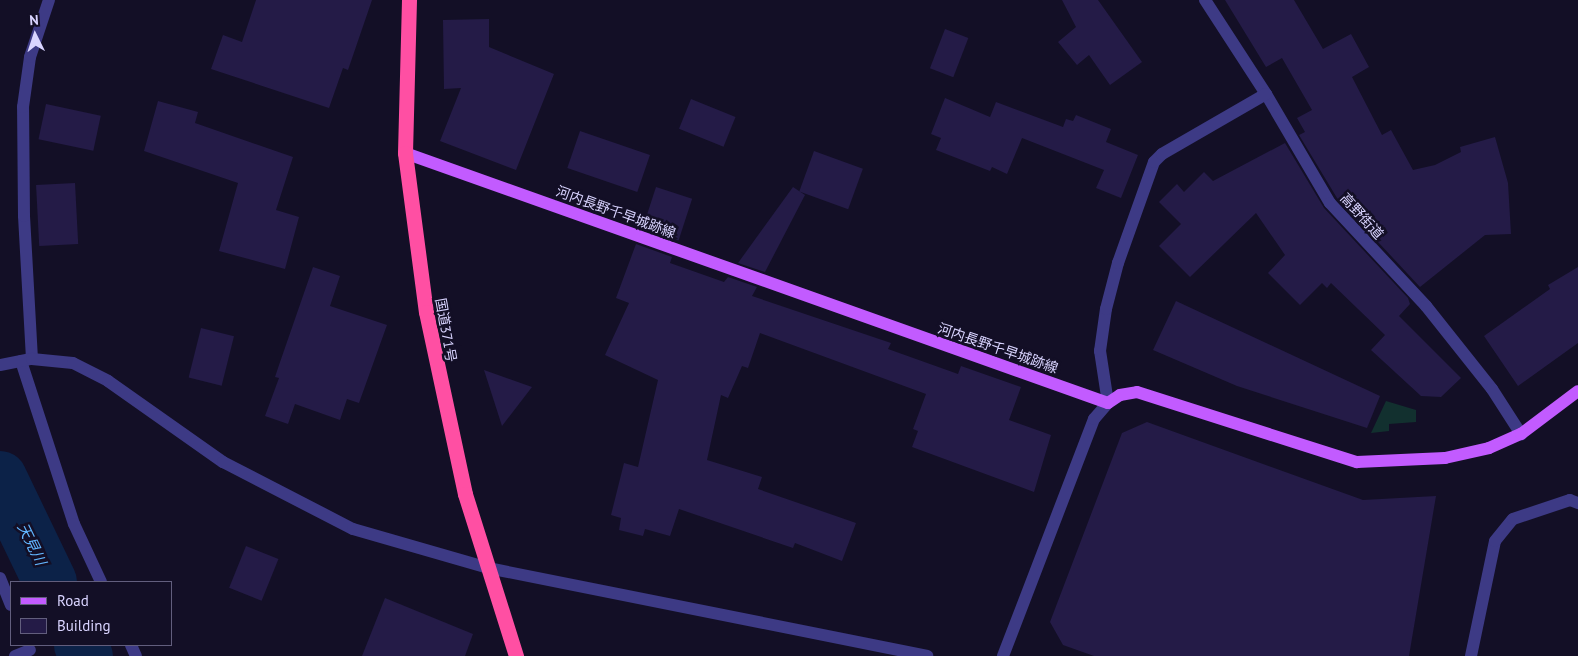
<!DOCTYPE html>
<meta charset="utf-8">
<style>
body{margin:0}
#map{position:relative;width:1578px;height:656px;overflow:hidden;background:#130f26;font-family:"PT Sans","Noto Sans JP",sans-serif}
div>[style]{position:absolute}
.green>*{inset:0;background:#12302f}
.river>*{height:54px;margin:-27px;padding:0 27px;transform-origin:27px;border-radius:27px;background:#0c2248}
.building>*{inset:0;background:#241b47;transform-origin:0 0}
.minor>*{height:12px;margin:-6px;padding:0 6px;transform-origin:6px;border-radius:6px;background:#3d3a85}
.major>*{height:12px;margin:-6px;padding:0 6px;transform-origin:6px;border-radius:6px;background:#c25bff}
.highway>*{height:15px;margin:-7.5px;padding:0 7.5px;transform-origin:7.5px;border-radius:7.5px;background:#ff4fa3}
span{translate:-50% -50%;white-space:nowrap;text-align:center;line-height:1.15;-webkit-text-stroke:5px #130f26;paint-order:stroke}
.street-label{font-size:14px;color:#d9d4ff}
.water-label{font-size:15px;color:#62b6ff;font-style:italic}
.legend{position:absolute;left:10px;top:581px;width:162px;height:65px;box-sizing:border-box;background:#130f26;border:1px solid #625e7d;margin:0;padding:6px 9px;list-style:none;font-size:15px;color:#d9d4ff}
.legend li{display:flex;align-items:center;gap:10px;height:25px}
.legend b{width:25px;border:1px solid #625e7d}
.north{position:absolute;left:10px;top:10px;width:50px;height:50px;-webkit-text-stroke:4px #130f26;paint-order:stroke;rotate:356deg;font-size:14px;font-weight:700;line-height:20px;text-align:center;color:#d9d4ff}
.north::after{content:'';display:block;margin:auto;width:18px;height:22px;background:#d9d4ff;clip-path:polygon(50% 0,100% 100%,50% 72%,0 100%)}
</style>
<div id="map">
<div class="green">
<i style="clip-path:polygon(1386px 401px,1416px 410px,1416px 422px,1389px 424px,1389px 431px,1371px 433px)"></i>
</div>
<div class="river">
<i style="left:0;top:478px;width:115px;rotate:64.3deg"></i>
<i style="left:81px;top:645px;width:12px;rotate:66deg"></i>
</div>
<div class="building">
<i style="clip-path:polygon(256px 0,372px 0,348px 70px,343px 68px,329px 108px,211px 69px,223px 35px,242px 42px)"></i>
<i style="clip-path:polygon(1062px 0,1098px 0,1142px 62px,1110px 85px,1089px 55px,1077px 65px,1058px 42px,1076px 27px)"></i>
<i style="clip-path:polygon(1225px 0,1294px 0,1323px 49px,1351px 34px,1369px 67px,1352px 77px,1382px 135px,1391px 130px,1413px 170px,1435px 165px,1461px 152px,1460px 147px,1495px 137px,1508px 183px,1511px 234px,1485px 235px,1420px 287px,1337px 198px,1299px 135px,1305px 132px,1297px 118px,1312px 110px,1282px 58px,1266px 67px)"></i>
<i style="clip-path:polygon(489px 19px,489px 47px,554px 74px,516px 170px,440px 141px,461px 88px,444px 89px,443px 20px)"></i>
<i style="left:945px;top:29px;width:25px;height:42px;rotate:21deg"></i>
<i style="clip-path:polygon(945px 98px,990px 117px,996px 102px,1063px 127px,1066px 119px,1073px 121px,1076px 115px,1111px 129px,1106px 142px,1138px 155px,1121px 198px,1096px 188px,1104px 170px,1022px 138px,1007px 174px,992px 167px,990px 171px,936px 150px,941px 138px,931px 134px)"></i>
<i style="left:691px;top:99px;width:48px;height:32px;rotate:22deg"></i>
<i style="clip-path:polygon(158px 101px,198px 112px,195px 123px,293px 157px,276px 210px,299px 217px,285px 269px,219px 251px,238px 183px,144px 151px)"></i>
<i style="left:46px;top:104px;width:56px;height:36px;rotate:12deg"></i>
<i style="left:580px;top:131px;width:74px;height:39px;rotate:19deg"></i>
<i style="clip-path:polygon(1285px 143px,1324px 208px,1408px 298px,1410px 304px,1399px 316px,1461px 378px,1441px 397px,1421px 396px,1371px 350px,1385px 335px,1331px 283px,1327px 288px,1322px 283px,1300px 305px,1268px 273px,1285px 255px,1256px 213px,1190px 277px,1159px 246px,1181px 224px,1159px 202px,1177px 184px,1184px 192px,1204px 172px,1213px 181px)"></i>
<i style="left:814px;top:151px;width:52px;height:43px;rotate:20deg"></i>
<i style="left:75px;top:183px;width:61px;height:39px;rotate:87deg"></i>
<i style="left:656px;top:187px;width:38px;height:44px;rotate:18deg"></i>
<i style="clip-path:polygon(793px 187px,805px 195px,765px 272px,738px 263px)"></i>
<i style="clip-path:polygon(636px 244px,672px 257px,670px 263px,724px 282px,728px 277px,757px 287px,752px 296px,891px 343px,888px 349px,958px 374px,961px 366px,1021px 387px,1009px 420px,1051px 435px,1034px 492px,912px 447px,918px 431px,913px 429px,926px 394px,760px 333px,748px 368px,742px 366px,728px 398px,721px 395px,707px 460px,762px 477px,758px 489px,856px 523px,842px 561px,795px 543px,793px 548px,679px 509px,670px 536px,645px 529px,643px 536px,619px 530px,621px 518px,611px 515px,624px 463px,638px 467px,658px 380px,605px 355px,629px 303px,616px 298px)"></i>
<i style="clip-path:polygon(313px 267px,340px 276px,330px 306px,387px 325px,359px 403px,347px 399px,340px 420px,295px 404px,288px 424px,265px 416px,279px 378px,275px 377px,279px 365px)"></i>
<i style="clip-path:polygon(1578px 267px,1578px 343px,1518px 386px,1484px 336px,1550px 289px,1548px 285px)"></i>
<i style="clip-path:polygon(1176px 301px,1380px 396px,1367px 428px,1237px 386px,1153px 350px)"></i>
<i style="left:201px;top:328px;width:34px;height:51px;rotate:14deg"></i>
<i style="clip-path:polygon(484px 370px,532px 387px,502px 426px)"></i>
<i style="clip-path:polygon(1147px 422px,1363px 500px,1436px 496px,1409px 656px,1094px 656px,1063px 645px,1050px 622px,1122px 433px)"></i>
<i style="left:246px;top:546px;width:35px;height:45px;rotate:22deg"></i>
<i style="clip-path:polygon(385px 598px,473px 634px,465px 656px,362px 656px)"></i>
</div>
<div class="minor">
<i style="left:1205px;top:0;width:112px;rotate:57deg"></i>
<i style="left:1266px;top:94px;width:126px;rotate:59.6deg"></i>
<i style="left:1330px;top:203px;width:141px;rotate:47deg"></i>
<i style="left:1426px;top:306px;width:106px;rotate:51.5deg"></i>
<i style="left:1492px;top:389px;width:54px;rotate:57.2deg"></i>
<i style="left:32px;top:359px;width:143px;rotate:-93.2deg"></i>
<i style="left:24px;top:216px;width:109px;rotate:-90.5deg"></i>
<i style="left:23px;top:107px;width:50px;rotate:-82deg"></i>
<i style="left:30px;top:57px;width:60px;rotate:-71.6deg"></i>
<i style="left:21px;top:361px;width:171px;rotate:72deg"></i>
<i style="left:74px;top:524px;width:64px;rotate:65deg"></i>
<i style="left:0;top:365px;width:33px;rotate:-11deg"></i>
<i style="left:32px;top:359px;width:41px;rotate:5.6deg"></i>
<i style="left:73px;top:363px;width:39px;rotate:27deg"></i>
<i style="left:108px;top:381px;width:141px;rotate:35.2deg"></i>
<i style="left:223px;top:462px;width:146px;rotate:27.3deg"></i>
<i style="left:353px;top:529px;width:141px;rotate:16.1deg"></i>
<i style="left:488px;top:568px;width:448px;rotate:11.3deg"></i>
<i style="left:0;top:578px;width:29px;rotate:68deg"></i>
<i style="left:131px;top:645px;width:12px;rotate:66deg"></i>
<i style="left:15px;top:656px;width:16px;rotate:-22deg"></i>
<i style="left:1003px;top:656px;width:254px;rotate:-69deg"></i>
<i style="left:1094px;top:419px;width:21px;rotate:-49deg"></i>
<i style="left:1108px;top:403px;width:53px;rotate:-98.7deg"></i>
<i style="left:1100px;top:351px;width:42px;rotate:-81.9deg"></i>
<i style="left:1106px;top:309px;width:48px;rotate:-75.4deg"></i>
<i style="left:1118px;top:263px;width:107px;rotate:-70.4deg"></i>
<i style="left:1154px;top:162px;width:11px;rotate:-45deg"></i>
<i style="left:1162px;top:154px;width:120px;rotate:-30deg"></i>
<i style="left:1471px;top:656px;width:117px;rotate:-78.2deg"></i>
<i style="left:1495px;top:541px;width:28px;rotate:-51deg"></i>
<i style="left:1513px;top:519px;width:60px;rotate:-18.4deg"></i>
<i style="left:1570px;top:500px;width:9px;rotate:21deg"></i>
</div>
<div class="major">
<i style="left:405px;top:153px;width:746px;rotate:19.58deg"></i>
<i style="left:1108px;top:403px;width:14px;rotate:-34deg"></i>
<i style="left:1120px;top:395px;width:17px;rotate:-10deg"></i>
<i style="left:1137px;top:392px;width:231px;rotate:17.7deg"></i>
<i style="left:1357px;top:462px;width:88px;rotate:-2.6deg"></i>
<i style="left:1445px;top:458px;width:45px;rotate:-12.8deg"></i>
<i style="left:1489px;top:448px;width:35px;rotate:-24deg"></i>
<i style="left:1521px;top:434px;width:71px;rotate:-37deg"></i>
</div>
<div class="highway">
<i style="left:409px;top:0;width:153px;rotate:91.5deg"></i>
<i style="left:405px;top:153px;width:160px;rotate:82.5deg"></i>
<i style="left:426px;top:312px;width:186px;rotate:77.9deg"></i>
<i style="left:465px;top:494px;width:170px;rotate:72.5deg"></i>
</div>
<div class="street-label">
<span style="left:616px;top:212px;rotate:20deg">河内長野千早城跡線</span>
<span style="left:1362px;top:216px;rotate:48deg">高野街道</span>
<span style="left:446px;top:330px;rotate:80deg">国道371号</span>
<span style="left:998px;top:348px;rotate:19deg">河内長野千早城跡線</span>
</div>
<div class="water-label">
<span style="left:32px;top:544px;rotate:64deg">天見川</span>
</div>
<ul class="legend">
<li><b style="height:6px;background:#c25bff"></b>Road</li>
<li><b style="height:14px;background:#241b47"></b>Building</li>
</ul>
<div class="north">N</div>
</div>
